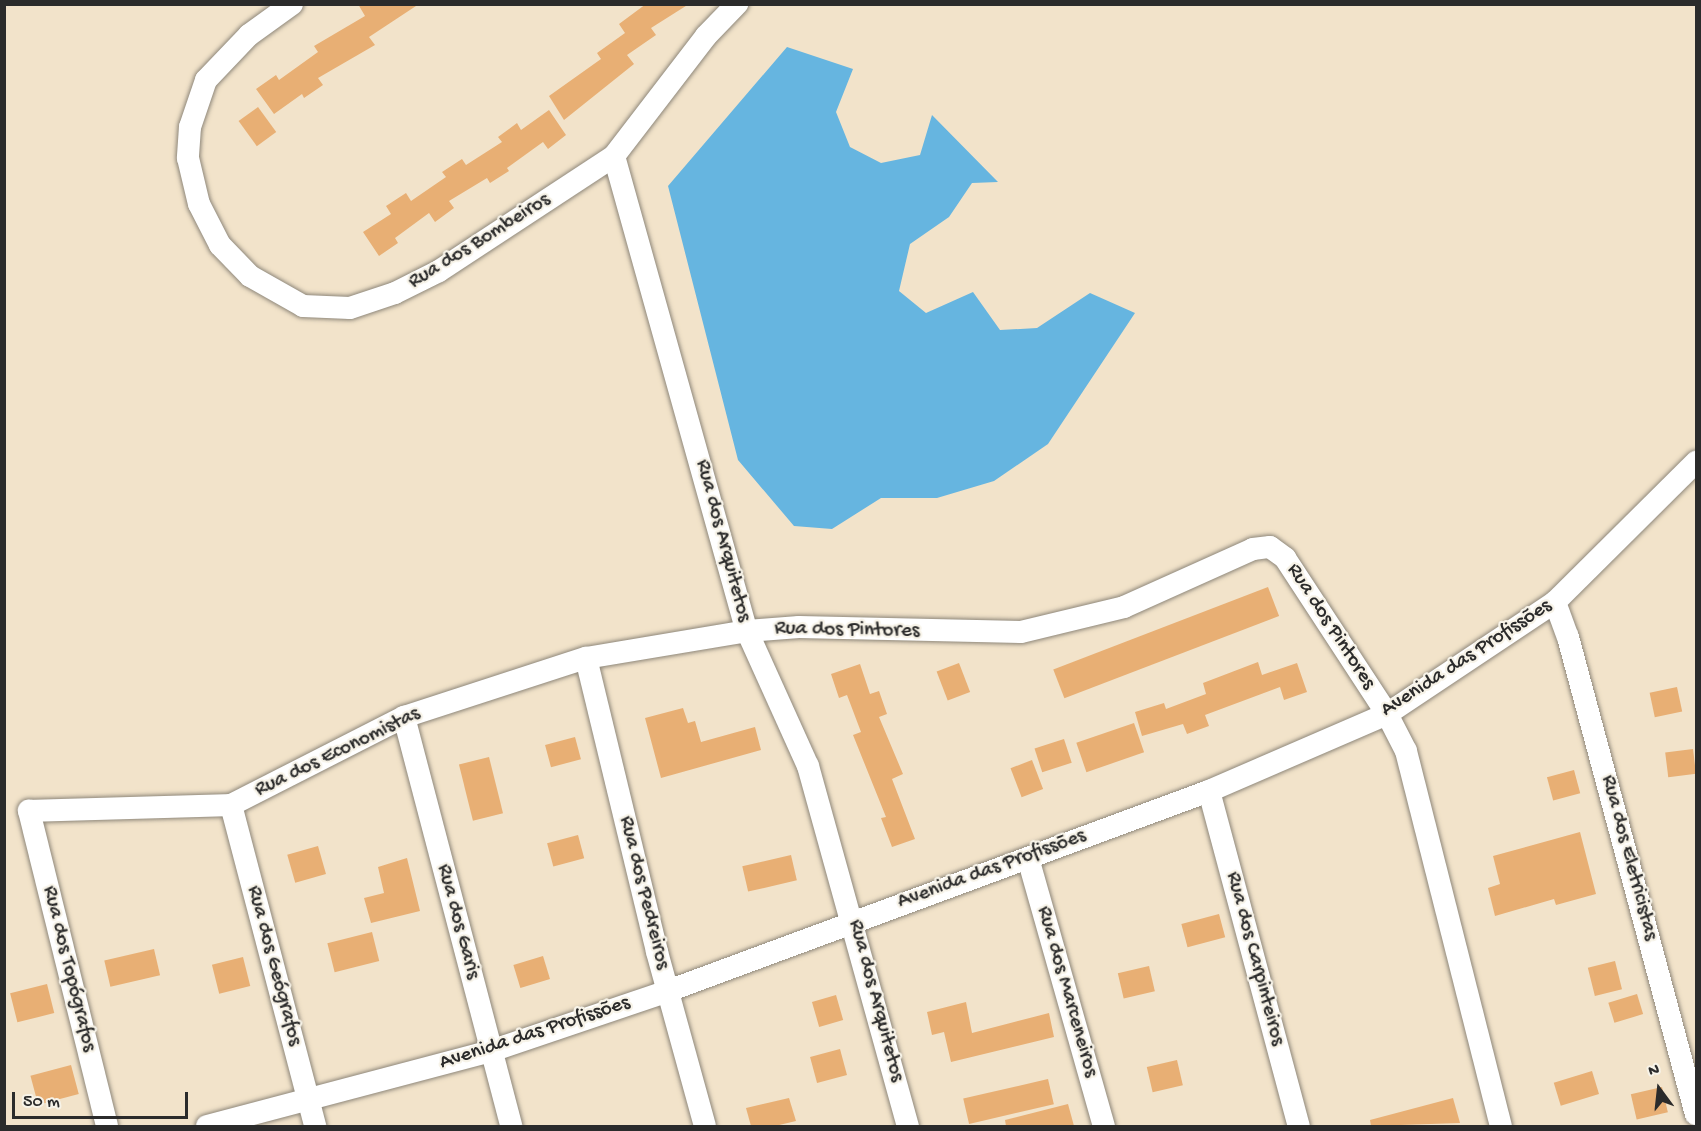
<!DOCTYPE html>
<meta charset="utf-8">
<style>
body{margin:0}
#map{position:relative;width:1701px;height:1131px;overflow:hidden;background:#f2e3ca;font-family:"Gochi Hand",sans-serif}
div>[style]{position:absolute}
.water>*{inset:0;background:#66b5e0}
.building>*{inset:0;background:#e8af74;transform-origin:0 0}
.roads{filter:drop-shadow(0 0 2px #8e877a) drop-shadow(0 0 2px #8e877a)}
.minor>*{height:22px;margin:-11px;padding:0 11px;transform-origin:11px;border-radius:11px;background:#fff}
span{translate:-50% -50%;white-space:nowrap;text-align:center;line-height:1.15;-webkit-text-stroke:4.5px #f7f3e8;paint-order:stroke}
.street-label{font-size:21px;color:#2b2b2b}
.frame{position:absolute;inset:0;border:6px solid #2b2b2b;pointer-events:none}
.north{position:absolute;left:1629px;top:1059px;width:60px;height:60px;-webkit-text-stroke:4px #f7f3e8;paint-order:stroke;rotate:345deg;font-size:16px;font-weight:700;line-height:24px;text-align:center;color:#2b2b2b}
.north::after{content:'';display:block;margin:auto;width:21px;height:27px;background:#2b2b2b;clip-path:polygon(50% 0,100% 100%,50% 72%,0 100%)}
.scale{position:absolute;left:12px;top:1092px;width:176px;height:27px;box-sizing:border-box;border:3px solid #2b2b2b;border-top:0;padding-left:8px;font-size:18px;line-height:21px;white-space:nowrap;color:#2b2b2b;-webkit-text-stroke:4px #f7f3e8;paint-order:stroke}
</style>
<div id="map">
<div class="water">
<i style="clip-path:polygon(787px 47px,853px 69px,836px 112px,850px 147px,881px 163px,920px 155px,932px 115px,998px 182px,972px 183px,949px 217px,910px 244px,899px 291px,926px 313px,973px 292px,1000px 330px,1037px 328px,1090px 293px,1135px 313px,1048px 444px,994px 481px,937px 498px,881px 498px,832px 529px,794px 526px,738px 460px,668px 186px)"></i>
</div>
<div class="building">
<i style="clip-path:polygon(358px 4px,419px 4px,369px 37px,375px 45px,318px 78px,323px 85px,304px 98px,302px 94px,274px 114px,256px 89px,276px 75px,279px 80px,318px 52px,314px 46px,365px 16px)"></i>
<i style="clip-path:polygon(646px 4px,689px 4px,651px 28px,656px 35px,627px 55px,634px 64px,564px 120px,549px 96px,601px 59px,597px 53px,625px 33px,619px 24px)"></i>
<i style="left:258px;top:107px;width:31px;height:24px;rotate:54deg"></i>
<i style="clip-path:polygon(549px 110px,566px 135px,548px 149px,543px 142px,507px 168px,509px 171px,490px 183px,487px 178px,449px 201px,454px 208px,435px 222px,429px 213px,395px 238px,398px 243px,379px 256px,363px 232px,391px 214px,386px 206px,406px 193px,411px 201px,446px 177px,442px 172px,462px 159px,466px 165px,502px 142px,498px 137px,517px 123px,521px 130px)"></i>
<i style="left:1268px;top:587px;width:31px;height:230px;rotate:69deg"></i>
<i style="clip-path:polygon(1258px 662px,1262px 675px,1297px 663px,1307px 692px,1284px 700px,1280px 687px,1205px 715px,1209px 726px,1187px 734px,1183px 724px,1142px 736px,1135px 712px,1164px 703px,1166px 709px,1206px 694px,1203px 683px)"></i>
<i style="left:959px;top:663px;width:31px;height:24px;rotate:69deg"></i>
<i style="clip-path:polygon(860px 664px,870px 694px,879px 691px,887px 714px,879px 717px,903px 774px,892px 779px,915px 839px,892px 847px,881px 818px,886px 817px,853px 735px,861px 732px,847px 695px,839px 698px,831px 674px)"></i>
<i style="left:1677px;top:687px;width:25px;height:28px;rotate:78deg"></i>
<i style="clip-path:polygon(683px 708px,688px 723px,695px 721px,701px 742px,755px 727px,761px 750px,661px 778px,645px 718px)"></i>
<i style="left:1134px;top:723px;width:31px;height:61px;rotate:71deg"></i>
<i style="left:575px;top:737px;width:23px;height:31px;rotate:75deg"></i>
<i style="left:1064px;top:739px;width:25px;height:31px;rotate:72deg"></i>
<i style="left:1693px;top:749px;width:25px;height:28px;rotate:83deg"></i>
<i style="left:489px;top:757px;width:58px;height:31px;rotate:76deg"></i>
<i style="left:1032px;top:760px;width:31px;height:23px;rotate:69deg"></i>
<i style="left:1574px;top:770px;width:24px;height:28px;rotate:75deg"></i>
<i style="clip-path:polygon(1580px 832px,1596px 894px,1556px 905px,1554px 899px,1495px 916px,1488px 888px,1500px 884px,1493px 856px)"></i>
<i style="left:578px;top:835px;width:24px;height:32px;rotate:75deg"></i>
<i style="left:318px;top:846px;width:29px;height:32px;rotate:74deg"></i>
<i style="left:791px;top:855px;width:26px;height:50px;rotate:77deg"></i>
<i style="clip-path:polygon(407px 858px,420px 911px,371px 923px,364px 898px,384px 893px,378px 867px)"></i>
<i style="left:1219px;top:914px;width:24px;height:39px;rotate:75deg"></i>
<i style="left:372px;top:932px;width:30px;height:46px;rotate:76deg"></i>
<i style="left:154px;top:949px;width:27px;height:51px;rotate:77deg"></i>
<i style="left:543px;top:956px;width:24px;height:31px;rotate:73deg"></i>
<i style="left:243px;top:957px;width:30px;height:32px;rotate:76deg"></i>
<i style="left:1615px;top:961px;width:29px;height:28px;rotate:76deg"></i>
<i style="left:1149px;top:966px;width:26px;height:32px;rotate:77deg"></i>
<i style="left:47px;top:984px;width:30px;height:38px;rotate:76deg"></i>
<i style="left:1637px;top:994px;width:21px;height:30px;rotate:73deg"></i>
<i style="left:836px;top:995px;width:26px;height:25px;rotate:74deg"></i>
<i style="clip-path:polygon(966px 1002px,972px 1033px,1049px 1013px,1054px 1037px,951px 1062px,944px 1032px,932px 1035px,927px 1012px)"></i>
<i style="left:840px;top:1049px;width:27px;height:31px;rotate:75deg"></i>
<i style="left:1177px;top:1060px;width:26px;height:31px;rotate:77deg"></i>
<i style="left:71px;top:1065px;width:30px;height:42px;rotate:75deg"></i>
<i style="left:1592px;top:1071px;width:24px;height:40px;rotate:73deg"></i>
<i style="left:1048px;top:1079px;width:26px;height:87px;rotate:77deg"></i>
<i style="left:1662px;top:1087px;width:26px;height:32px;rotate:77deg"></i>
<i style="clip-path:polygon(789px 1098px,796px 1121px,775px 1126px,751px 1126px,746px 1108px)"></i>
<i style="clip-path:polygon(1453px 1098px,1460px 1123px,1371px 1126px,1370px 1120px)"></i>
<i style="clip-path:polygon(1068px 1104px,1074px 1126px,1006px 1126px,1005px 1120px)"></i>
</div>
<div class="roads">
<div class="minor">
<i style="left:292px;top:4px;width:53px;rotate:144.2deg"></i>
<i style="left:249px;top:35px;width:62px;rotate:133.7deg"></i>
<i style="left:206px;top:80px;width:50px;rotate:108.8deg"></i>
<i style="left:190px;top:127px;width:31px;rotate:94deg"></i>
<i style="left:188px;top:158px;width:47px;rotate:76.6deg"></i>
<i style="left:199px;top:204px;width:46px;rotate:62.9deg"></i>
<i style="left:220px;top:245px;width:43px;rotate:45.9deg"></i>
<i style="left:250px;top:276px;width:61px;rotate:29.5deg"></i>
<i style="left:303px;top:306px;width:47px;rotate:2.4deg"></i>
<i style="left:350px;top:308px;width:47px;rotate:-18.4deg"></i>
<i style="left:395px;top:293px;width:49px;rotate:-26.6deg"></i>
<i style="left:439px;top:271px;width:209px;rotate:-33.3deg"></i>
<i style="left:614px;top:156px;width:151px;rotate:-52.5deg"></i>
<i style="left:706px;top:36px;width:45px;rotate:-45.9deg"></i>
<i style="left:614px;top:156px;width:493px;rotate:74.4deg"></i>
<i style="left:747px;top:631px;width:148px;rotate:65.7deg"></i>
<i style="left:808px;top:766px;width:374px;rotate:74.5deg"></i>
<i style="left:1555px;top:602px;width:37px;rotate:70deg"></i>
<i style="left:1568px;top:637px;width:494px;rotate:75deg"></i>
<i style="left:586px;top:658px;width:302px;rotate:76.4deg"></i>
<i style="left:657px;top:952px;width:180px;rotate:74.6deg"></i>
<i style="left:404px;top:717px;width:423px;rotate:75.3deg"></i>
<i style="left:1209px;top:791px;width:347px;rotate:75deg"></i>
<i style="left:231px;top:805px;width:332px;rotate:75.3deg"></i>
<i style="left:1028px;top:858px;width:279px;rotate:74.2deg"></i>
<i style="left:107px;top:1126px;width:325px;rotate:-103.9deg"></i>
<i style="left:29px;top:811px;width:202px;rotate:-1.7deg"></i>
<i style="left:231px;top:805px;width:194px;rotate:-27deg"></i>
<i style="left:404px;top:717px;width:191px;rotate:-18deg"></i>
<i style="left:586px;top:658px;width:163px;rotate:-9.5deg"></i>
<i style="left:747px;top:631px;width:52px;rotate:-4.4deg"></i>
<i style="left:799px;top:627px;width:222px;rotate:1.3deg"></i>
<i style="left:1021px;top:632px;width:106px;rotate:-13.6deg"></i>
<i style="left:1124px;top:607px;width:141px;rotate:-24.2deg"></i>
<i style="left:1253px;top:549px;width:17px;rotate:-7deg"></i>
<i style="left:1270px;top:547px;width:19px;rotate:36deg"></i>
<i style="left:1285px;top:558px;width:186px;rotate:56.8deg"></i>
<i style="left:1387px;top:714px;width:42px;rotate:62.8deg"></i>
<i style="left:1406px;top:751px;width:387px;rotate:75.8deg"></i>
<i style="left:207px;top:1126px;width:294px;rotate:-14.8deg"></i>
<i style="left:491px;top:1051px;width:187px;rotate:-18.7deg"></i>
<i style="left:668px;top:991px;width:577px;rotate:-20.29deg"></i>
<i style="left:1209px;top:791px;width:194px;rotate:-23.4deg"></i>
<i style="left:1387px;top:714px;width:202px;rotate:-33.7deg"></i>
<i style="left:1555px;top:602px;width:199px;rotate:-44.8deg"></i>
</div>
</div>
<div class="street-label">
<span style="left:480px;top:242px;rotate:-32deg">Rua dos Bombeiros</span>
<span style="left:722px;top:541px;rotate:75deg">Rua dos Arquitetos</span>
<span style="left:1330px;top:627px;rotate:57deg">Rua dos Pintores</span>
<span style="left:847px;top:631px;rotate:1deg">Rua dos Pintores</span>
<span style="left:1467px;top:659px;rotate:-33deg">Avenida das Profissões</span>
<span style="left:338px;top:753px;rotate:-26deg">Rua dos Economistas</span>
<span style="left:1628px;top:858px;rotate:75deg">Rua dos Eletricistas</span>
<span style="left:992px;top:870px;rotate:-20deg">Avenida das Profissões</span>
<span style="left:643px;top:893px;rotate:76deg">Rua dos Pedreiros</span>
<span style="left:457px;top:922px;rotate:75deg">Rua dos Garis</span>
<span style="left:1254px;top:959px;rotate:75deg">Rua dos Carpinteiros</span>
<span style="left:273px;top:966px;rotate:75deg">Rua dos Geógrafos</span>
<span style="left:68px;top:969px;rotate:76deg">Rua dos Topógrafos</span>
<span style="left:1066px;top:992px;rotate:74deg">Rua dos Marceneiros</span>
<span style="left:875px;top:1001px;rotate:75deg">Rua dos Arquitetos</span>
<span style="left:535px;top:1034px;rotate:-18deg">Avenida das Profissões</span>
</div>
<div class="frame"></div>
<div class="north">N</div>
<div class="scale">50 m</div>
</div>
